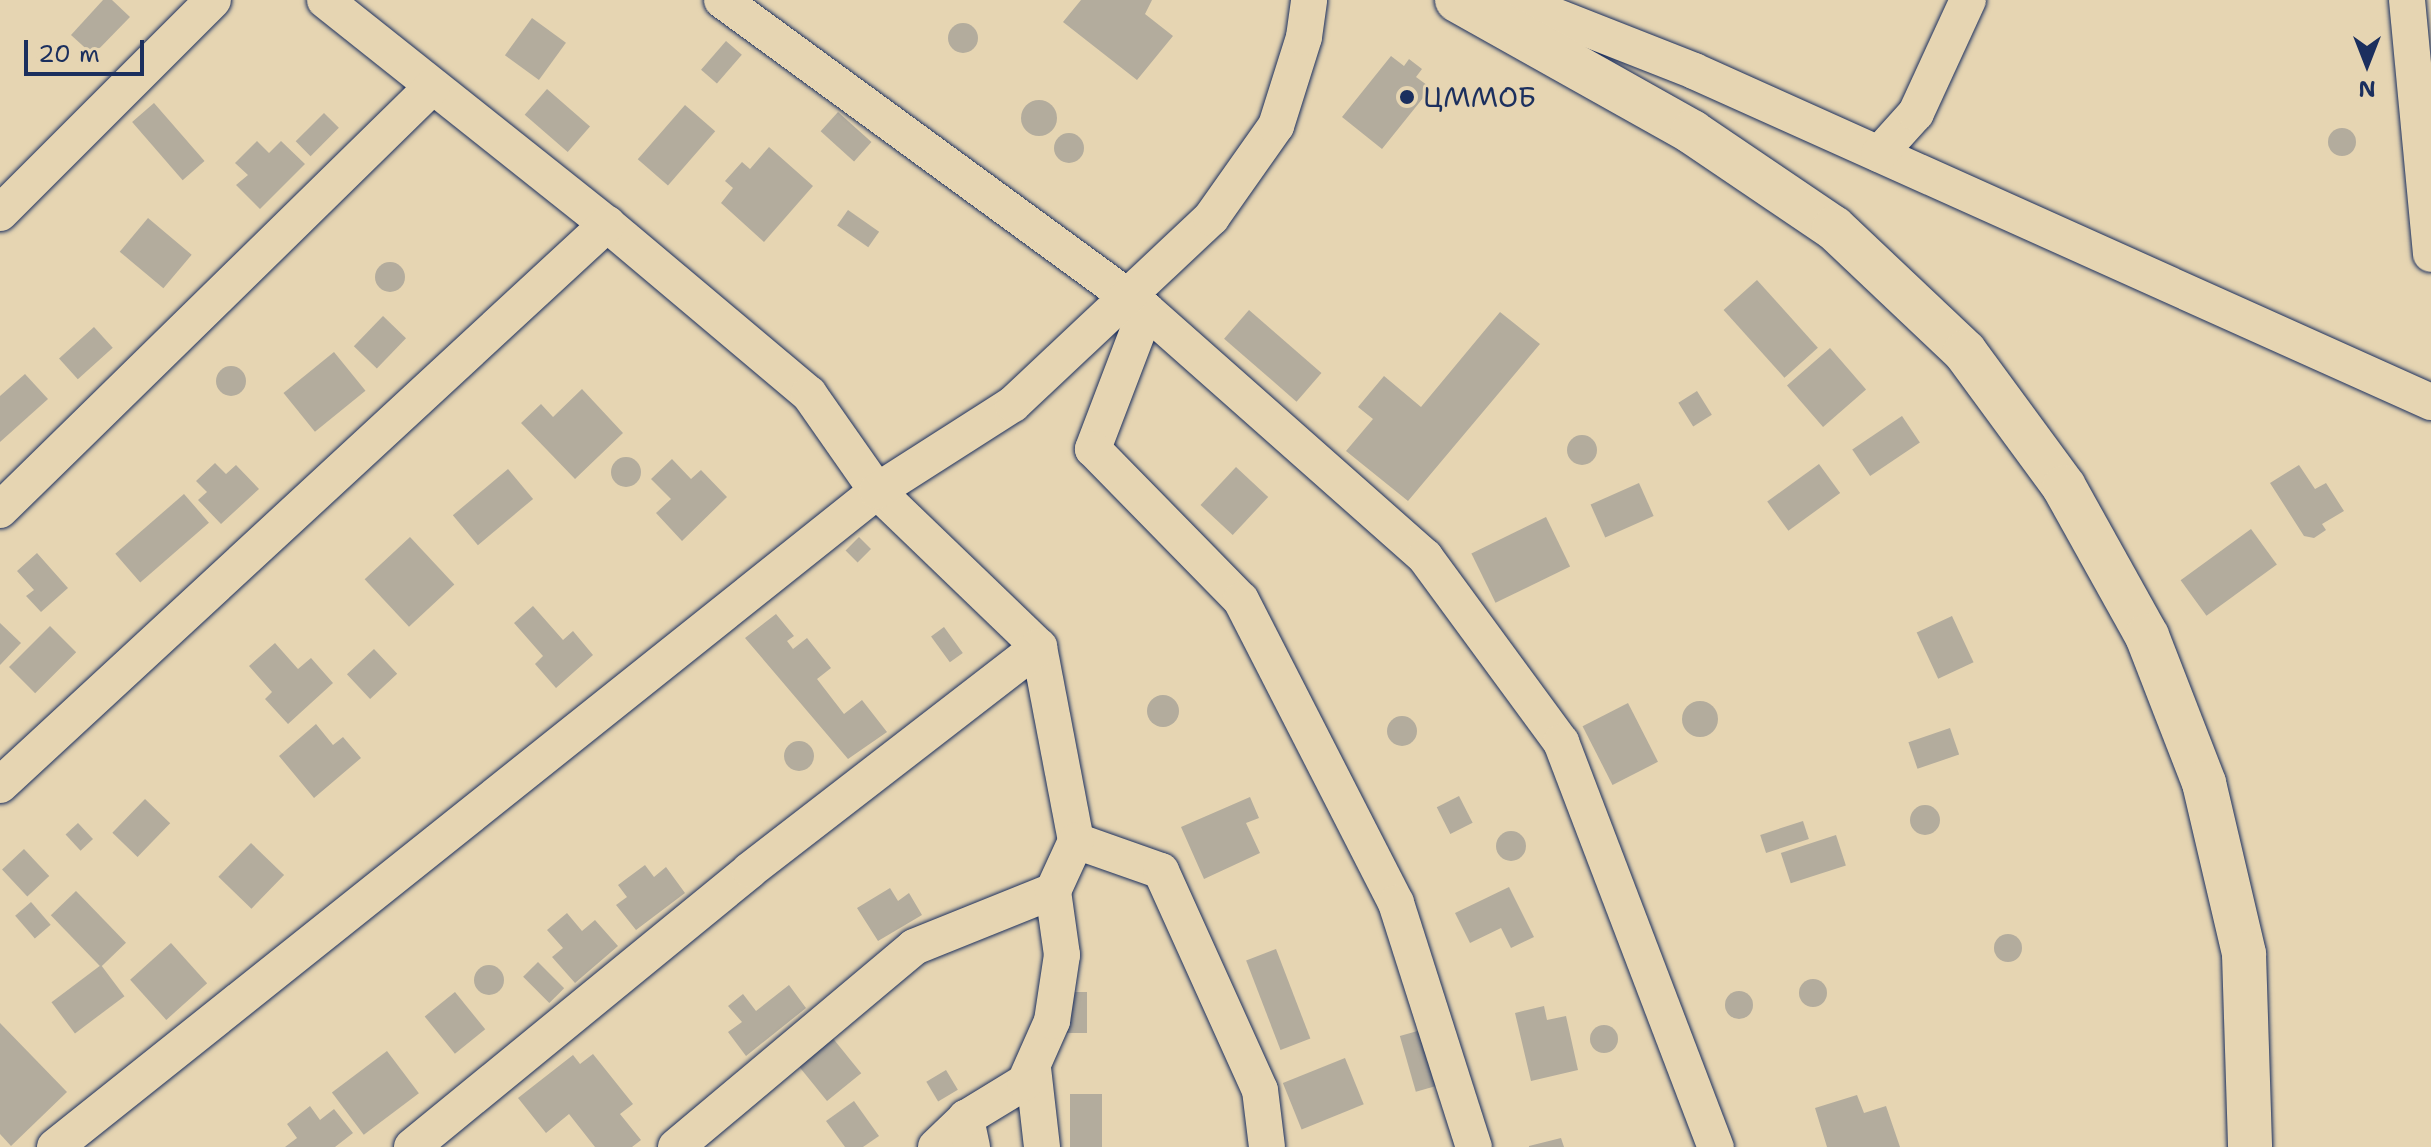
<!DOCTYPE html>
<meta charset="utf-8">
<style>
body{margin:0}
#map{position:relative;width:2431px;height:1147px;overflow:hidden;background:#e6d5b2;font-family:"Shantell Sans",sans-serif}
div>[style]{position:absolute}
.building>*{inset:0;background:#b3ac9d;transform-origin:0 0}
.round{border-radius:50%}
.roads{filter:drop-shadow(0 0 2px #1b2f5e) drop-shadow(0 0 2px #1b2f5e)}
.minor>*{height:36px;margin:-18px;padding:0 18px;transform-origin:18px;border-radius:18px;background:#e6d5b2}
.tertiary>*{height:44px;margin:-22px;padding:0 22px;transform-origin:22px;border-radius:22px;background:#e6d5b2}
.dots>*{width:22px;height:22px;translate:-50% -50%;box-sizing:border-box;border:4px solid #e6d5b2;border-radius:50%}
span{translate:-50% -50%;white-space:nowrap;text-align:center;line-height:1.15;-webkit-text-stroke:6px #e6d5b2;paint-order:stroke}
.poi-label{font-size:28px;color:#1b2f5e}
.left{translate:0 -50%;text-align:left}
.north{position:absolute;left:2327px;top:24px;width:80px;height:80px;-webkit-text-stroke:6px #e6d5b2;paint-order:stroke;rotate:180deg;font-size:22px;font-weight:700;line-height:32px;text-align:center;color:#1b2f5e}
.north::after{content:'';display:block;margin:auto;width:28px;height:36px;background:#1b2f5e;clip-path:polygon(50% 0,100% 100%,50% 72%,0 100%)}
.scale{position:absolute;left:24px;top:40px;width:120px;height:36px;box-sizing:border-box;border:4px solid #1b2f5e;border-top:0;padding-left:10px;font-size:24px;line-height:28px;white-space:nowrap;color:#1b2f5e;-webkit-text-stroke:6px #e6d5b2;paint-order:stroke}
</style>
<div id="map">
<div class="building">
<i style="clip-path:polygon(103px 0,112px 0,130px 17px,93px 55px,71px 35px)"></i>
<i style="clip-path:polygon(1081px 0,1152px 0,1145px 14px,1173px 36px,1137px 80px,1063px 22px)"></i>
<i style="left:532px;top:18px;width:42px;height:46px;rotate:36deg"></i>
<i class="round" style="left:948px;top:23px;width:30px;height:30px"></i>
<i style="left:726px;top:41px;width:21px;height:38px;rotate:41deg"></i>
<i style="clip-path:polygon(1391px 56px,1404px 66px,1409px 59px,1422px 69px,1416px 77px,1431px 88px,1382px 149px,1342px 117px)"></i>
<i style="left:547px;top:89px;width:57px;height:34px;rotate:41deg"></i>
<i class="round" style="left:1021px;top:100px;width:36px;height:36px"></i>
<i style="left:154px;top:103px;width:77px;height:29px;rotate:49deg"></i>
<i style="left:685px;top:105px;width:40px;height:72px;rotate:41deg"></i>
<i style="left:838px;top:112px;width:45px;height:26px;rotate:42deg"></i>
<i style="left:324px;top:113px;width:21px;height:40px;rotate:45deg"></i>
<i class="round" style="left:2328px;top:128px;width:28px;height:28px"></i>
<i class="round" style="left:1054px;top:133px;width:30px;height:30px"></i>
<i style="clip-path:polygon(257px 141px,269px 153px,281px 141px,305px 164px,260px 209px,236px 185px,248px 175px,235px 163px)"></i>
<i style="clip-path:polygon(769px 147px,813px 186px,764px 242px,721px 203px,733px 188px,725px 181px,742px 162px,750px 169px)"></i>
<i style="left:848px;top:210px;width:38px;height:19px;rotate:35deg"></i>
<i style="left:148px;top:218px;width:57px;height:44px;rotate:40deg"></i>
<i class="round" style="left:375px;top:262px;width:30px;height:30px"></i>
<i style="left:1757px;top:280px;width:91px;height:45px;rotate:48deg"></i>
<i style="left:1249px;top:310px;width:96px;height:38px;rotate:41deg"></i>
<i style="clip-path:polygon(1500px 312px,1540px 344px,1408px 501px,1346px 451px,1373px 419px,1358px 407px,1384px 376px,1421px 407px)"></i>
<i style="left:383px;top:316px;width:32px;height:42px;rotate:44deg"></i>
<i style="left:94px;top:327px;width:28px;height:47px;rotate:48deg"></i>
<i style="left:1830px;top:348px;width:55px;height:57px;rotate:49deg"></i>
<i style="left:334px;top:352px;width:50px;height:65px;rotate:51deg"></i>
<i class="round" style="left:216px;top:366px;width:30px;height:30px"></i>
<i style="clip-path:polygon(25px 374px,48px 399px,0 442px,0 396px)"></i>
<i style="clip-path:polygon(582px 389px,623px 433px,575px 479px,521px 423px,541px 404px,553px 417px)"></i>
<i style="left:1697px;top:391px;width:28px;height:22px;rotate:58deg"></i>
<i style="left:1902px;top:416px;width:32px;height:60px;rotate:56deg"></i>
<i class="round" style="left:1567px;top:435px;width:30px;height:30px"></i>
<i class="round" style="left:611px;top:457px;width:30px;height:30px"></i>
<i style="clip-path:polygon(672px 459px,691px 479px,701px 470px,727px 497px,682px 541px,656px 513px,671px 499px,651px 479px)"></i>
<i style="clip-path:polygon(215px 463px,226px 474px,236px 465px,259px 489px,221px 524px,198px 500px,207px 492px,196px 481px)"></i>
<i style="left:1819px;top:464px;width:36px;height:64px;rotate:54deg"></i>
<i style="clip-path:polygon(2299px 465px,2315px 489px,2326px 483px,2344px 511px,2322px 524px,2326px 530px,2314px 538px,2304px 536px,2270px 483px)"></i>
<i style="left:1236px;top:467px;width:44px;height:52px;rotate:43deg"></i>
<i style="left:508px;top:469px;width:39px;height:72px;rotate:50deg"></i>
<i style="left:1639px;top:483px;width:36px;height:53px;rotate:66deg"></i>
<i style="left:184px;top:494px;width:38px;height:91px;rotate:49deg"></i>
<i style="left:1546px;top:517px;width:55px;height:83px;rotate:64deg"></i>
<i style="left:2251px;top:529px;width:44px;height:87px;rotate:54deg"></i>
<i style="left:410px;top:537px;width:65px;height:62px;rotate:47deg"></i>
<i style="left:859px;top:537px;width:17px;height:19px;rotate:45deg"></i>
<i style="clip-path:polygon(37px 553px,68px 588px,41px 612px,26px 596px,34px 590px,17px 571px)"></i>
<i style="clip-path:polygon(533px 606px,563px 640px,573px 631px,593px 655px,556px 688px,535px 664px,543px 656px,514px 623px)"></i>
<i style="clip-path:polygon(776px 614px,794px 636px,787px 641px,793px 649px,807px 638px,831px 668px,817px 679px,844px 714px,862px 700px,887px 732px,848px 759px,745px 638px)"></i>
<i style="left:1952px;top:616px;width:51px;height:39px;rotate:65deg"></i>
<i style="clip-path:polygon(0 623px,21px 643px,0 665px)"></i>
<i style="left:50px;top:626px;width:37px;height:58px;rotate:45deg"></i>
<i style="left:944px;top:627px;width:32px;height:16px;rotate:54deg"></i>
<i style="clip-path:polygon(275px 643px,298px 669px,311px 658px,333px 683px,288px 724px,265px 699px,272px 692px,249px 666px)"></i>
<i style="left:374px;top:649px;width:34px;height:37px;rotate:47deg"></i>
<i class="round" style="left:1147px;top:695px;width:32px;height:32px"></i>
<i class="round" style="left:1682px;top:701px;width:36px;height:36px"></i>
<i style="left:1628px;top:703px;width:66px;height:51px;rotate:63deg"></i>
<i class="round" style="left:1387px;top:716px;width:30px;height:30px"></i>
<i style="clip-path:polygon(316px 724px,333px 745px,343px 737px,361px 758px,314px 798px,279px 756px)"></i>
<i style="left:1950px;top:728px;width:28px;height:44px;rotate:71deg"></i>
<i class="round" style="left:784px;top:741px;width:30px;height:30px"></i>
<i style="left:1459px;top:796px;width:30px;height:25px;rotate:63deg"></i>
<i style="clip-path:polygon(1250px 797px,1259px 818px,1246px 823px,1260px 853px,1204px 879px,1181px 827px)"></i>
<i style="left:145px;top:799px;width:35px;height:47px;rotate:44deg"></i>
<i class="round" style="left:1910px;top:805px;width:30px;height:30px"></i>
<i style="left:1803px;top:821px;width:19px;height:45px;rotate:72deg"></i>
<i style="left:78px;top:823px;width:22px;height:17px;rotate:47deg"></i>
<i class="round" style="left:1496px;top:831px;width:30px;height:30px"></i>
<i style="left:1836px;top:835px;width:32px;height:58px;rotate:72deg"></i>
<i style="left:251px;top:843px;width:46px;height:47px;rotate:44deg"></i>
<i style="left:24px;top:849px;width:37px;height:30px;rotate:47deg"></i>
<i style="clip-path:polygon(645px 865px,654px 877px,666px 867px,685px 893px,636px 930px,616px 905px,627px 897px,618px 885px)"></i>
<i style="clip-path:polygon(1509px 887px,1534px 937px,1511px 948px,1501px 928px,1470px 943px,1455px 913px)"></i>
<i style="clip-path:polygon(890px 888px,898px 901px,909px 893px,922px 915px,878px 941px,857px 908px)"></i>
<i style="left:76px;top:891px;width:72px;height:35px;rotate:46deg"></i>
<i style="left:31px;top:902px;width:30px;height:21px;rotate:49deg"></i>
<i style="clip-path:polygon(567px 913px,582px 931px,595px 920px,618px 946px,575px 983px,552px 957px,563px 948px,547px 930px)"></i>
<i class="round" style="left:1994px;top:934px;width:28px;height:28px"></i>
<i style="left:171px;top:943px;width:54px;height:55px;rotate:48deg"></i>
<i style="left:1276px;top:949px;width:96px;height:32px;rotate:69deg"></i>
<i style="left:538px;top:962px;width:37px;height:21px;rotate:45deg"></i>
<i style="left:101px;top:965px;width:39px;height:62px;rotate:53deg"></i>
<i class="round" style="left:474px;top:965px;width:30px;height:30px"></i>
<i class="round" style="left:1799px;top:979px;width:28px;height:28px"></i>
<i style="clip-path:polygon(789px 985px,806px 1008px,746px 1056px,728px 1032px,742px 1022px,728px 1006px,743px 994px,756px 1011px)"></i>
<i class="round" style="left:1725px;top:991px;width:28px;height:28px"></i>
<i style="left:455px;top:992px;width:48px;height:39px;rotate:51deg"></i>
<i style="left:1067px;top:992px;width:20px;height:41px"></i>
<i style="clip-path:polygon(1544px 1006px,1547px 1020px,1566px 1016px,1578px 1070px,1531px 1081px,1515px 1013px)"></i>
<i style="clip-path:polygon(0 1023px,67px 1092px,11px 1146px,0 1134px)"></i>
<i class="round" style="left:1590px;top:1025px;width:28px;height:28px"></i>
<i style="left:1421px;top:1030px;width:58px;height:22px;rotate:74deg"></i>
<i style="left:831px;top:1036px;width:48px;height:44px;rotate:51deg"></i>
<i style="left:387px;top:1051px;width:53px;height:69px;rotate:53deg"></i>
<i style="clip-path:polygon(593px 1054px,633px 1104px,620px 1114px,641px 1140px,632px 1147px,595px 1147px,569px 1114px,546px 1133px,518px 1098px,573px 1055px,580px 1064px)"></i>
<i style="left:1345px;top:1058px;width:50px;height:67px;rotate:68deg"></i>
<i style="left:946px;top:1070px;width:23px;height:23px;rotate:59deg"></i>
<i style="left:1070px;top:1094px;width:32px;height:53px"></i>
<i style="clip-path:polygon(1857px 1095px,1864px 1113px,1886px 1106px,1900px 1147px,1827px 1147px,1815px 1108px)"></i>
<i style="clip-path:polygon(854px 1101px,879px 1136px,863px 1147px,845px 1147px,826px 1121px)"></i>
<i style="clip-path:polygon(310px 1106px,320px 1120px,334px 1109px,353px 1133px,335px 1147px,285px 1147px,297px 1138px,287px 1124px)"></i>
<i style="clip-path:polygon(1561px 1138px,1564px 1147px,1529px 1147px,1529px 1146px)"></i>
</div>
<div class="roads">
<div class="minor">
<i style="left:325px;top:0;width:360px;rotate:38.5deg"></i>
<i style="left:607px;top:224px;width:264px;rotate:40.1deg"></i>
<i style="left:809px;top:394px;width:118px;rotate:55deg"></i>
<i style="left:877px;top:491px;width:225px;rotate:43.9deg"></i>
<i style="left:1039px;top:647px;width:197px;rotate:79.2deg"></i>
<i style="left:1076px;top:841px;width:90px;rotate:19.4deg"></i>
<i style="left:1161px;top:871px;width:240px;rotate:65.7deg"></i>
<i style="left:1260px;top:1090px;width:57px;rotate:83deg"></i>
<i style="left:722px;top:0;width:525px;rotate:36.17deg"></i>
<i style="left:1146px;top:310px;width:373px;rotate:41.5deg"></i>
<i style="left:1425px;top:557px;width:230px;rotate:53.7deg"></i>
<i style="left:1561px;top:742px;width:434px;rotate:69.1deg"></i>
<i style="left:1514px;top:0;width:193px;rotate:21.5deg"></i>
<i style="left:1694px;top:71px;width:808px;rotate:24.19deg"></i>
<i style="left:2407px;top:0;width:255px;rotate:84.6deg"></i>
<i style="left:1879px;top:154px;width:55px;rotate:-47.9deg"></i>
<i style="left:1916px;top:113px;width:124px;rotate:-65.3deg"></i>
<i style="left:0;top:213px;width:301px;rotate:-45deg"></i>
<i style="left:1146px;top:310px;width:149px;rotate:110.9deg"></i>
<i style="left:1093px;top:449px;width:211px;rotate:45.6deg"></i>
<i style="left:1241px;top:600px;width:340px;rotate:62.9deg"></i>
<i style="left:1396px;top:903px;width:256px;rotate:72.3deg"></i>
<i style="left:0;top:510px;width:605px;rotate:-44.4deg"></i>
<i style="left:0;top:785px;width:827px;rotate:-42.74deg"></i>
<i style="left:1033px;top:1068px;width:80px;rotate:83.5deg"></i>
<i style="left:55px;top:1147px;width:1052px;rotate:-38.59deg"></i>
<i style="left:877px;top:491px;width:161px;rotate:-32.6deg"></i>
<i style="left:1013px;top:404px;width:272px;rotate:-43.2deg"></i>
<i style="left:1211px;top:218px;width:113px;rotate:-54.8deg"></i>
<i style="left:1276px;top:126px;width:93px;rotate:-72.5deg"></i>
<i style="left:1304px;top:37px;width:37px;rotate:-82deg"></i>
<i style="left:412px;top:1147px;width:437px;rotate:-39.3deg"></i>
<i style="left:750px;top:870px;width:365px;rotate:-37.7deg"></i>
<i style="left:676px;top:1147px;width:311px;rotate:-40deg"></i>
<i style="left:914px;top:947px;width:150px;rotate:-21.9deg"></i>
<i style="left:1053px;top:891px;width:55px;rotate:-65.3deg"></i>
<i style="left:936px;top:1147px;width:42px;rotate:-44deg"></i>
<i style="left:972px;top:1147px;width:30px;rotate:-102deg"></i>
<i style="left:966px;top:1118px;width:69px;rotate:-31.4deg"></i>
<i style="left:1025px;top:1082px;width:67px;rotate:-66.1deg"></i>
<i style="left:1052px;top:1021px;width:67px;rotate:-81.4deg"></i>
<i style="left:1062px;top:955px;width:65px;rotate:-98deg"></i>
</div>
<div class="tertiary">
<i style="left:1457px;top:0;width:270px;rotate:29.3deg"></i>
<i style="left:1692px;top:132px;width:171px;rotate:34.1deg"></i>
<i style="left:1834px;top:228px;width:180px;rotate:43.4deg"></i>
<i style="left:1965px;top:352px;width:167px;rotate:53.7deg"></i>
<i style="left:2064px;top:487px;width:171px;rotate:60.9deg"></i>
<i style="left:2147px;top:636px;width:158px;rotate:68.8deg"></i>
<i style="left:2204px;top:783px;width:176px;rotate:76.8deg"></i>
<i style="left:2244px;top:954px;width:193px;rotate:88.2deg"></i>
</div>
</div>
<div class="dots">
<i style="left:1407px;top:97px;background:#1b2f5e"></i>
</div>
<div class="poi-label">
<span class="left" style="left:1423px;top:97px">ЦММОБ</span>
</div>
<div class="north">N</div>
<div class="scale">20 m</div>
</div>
